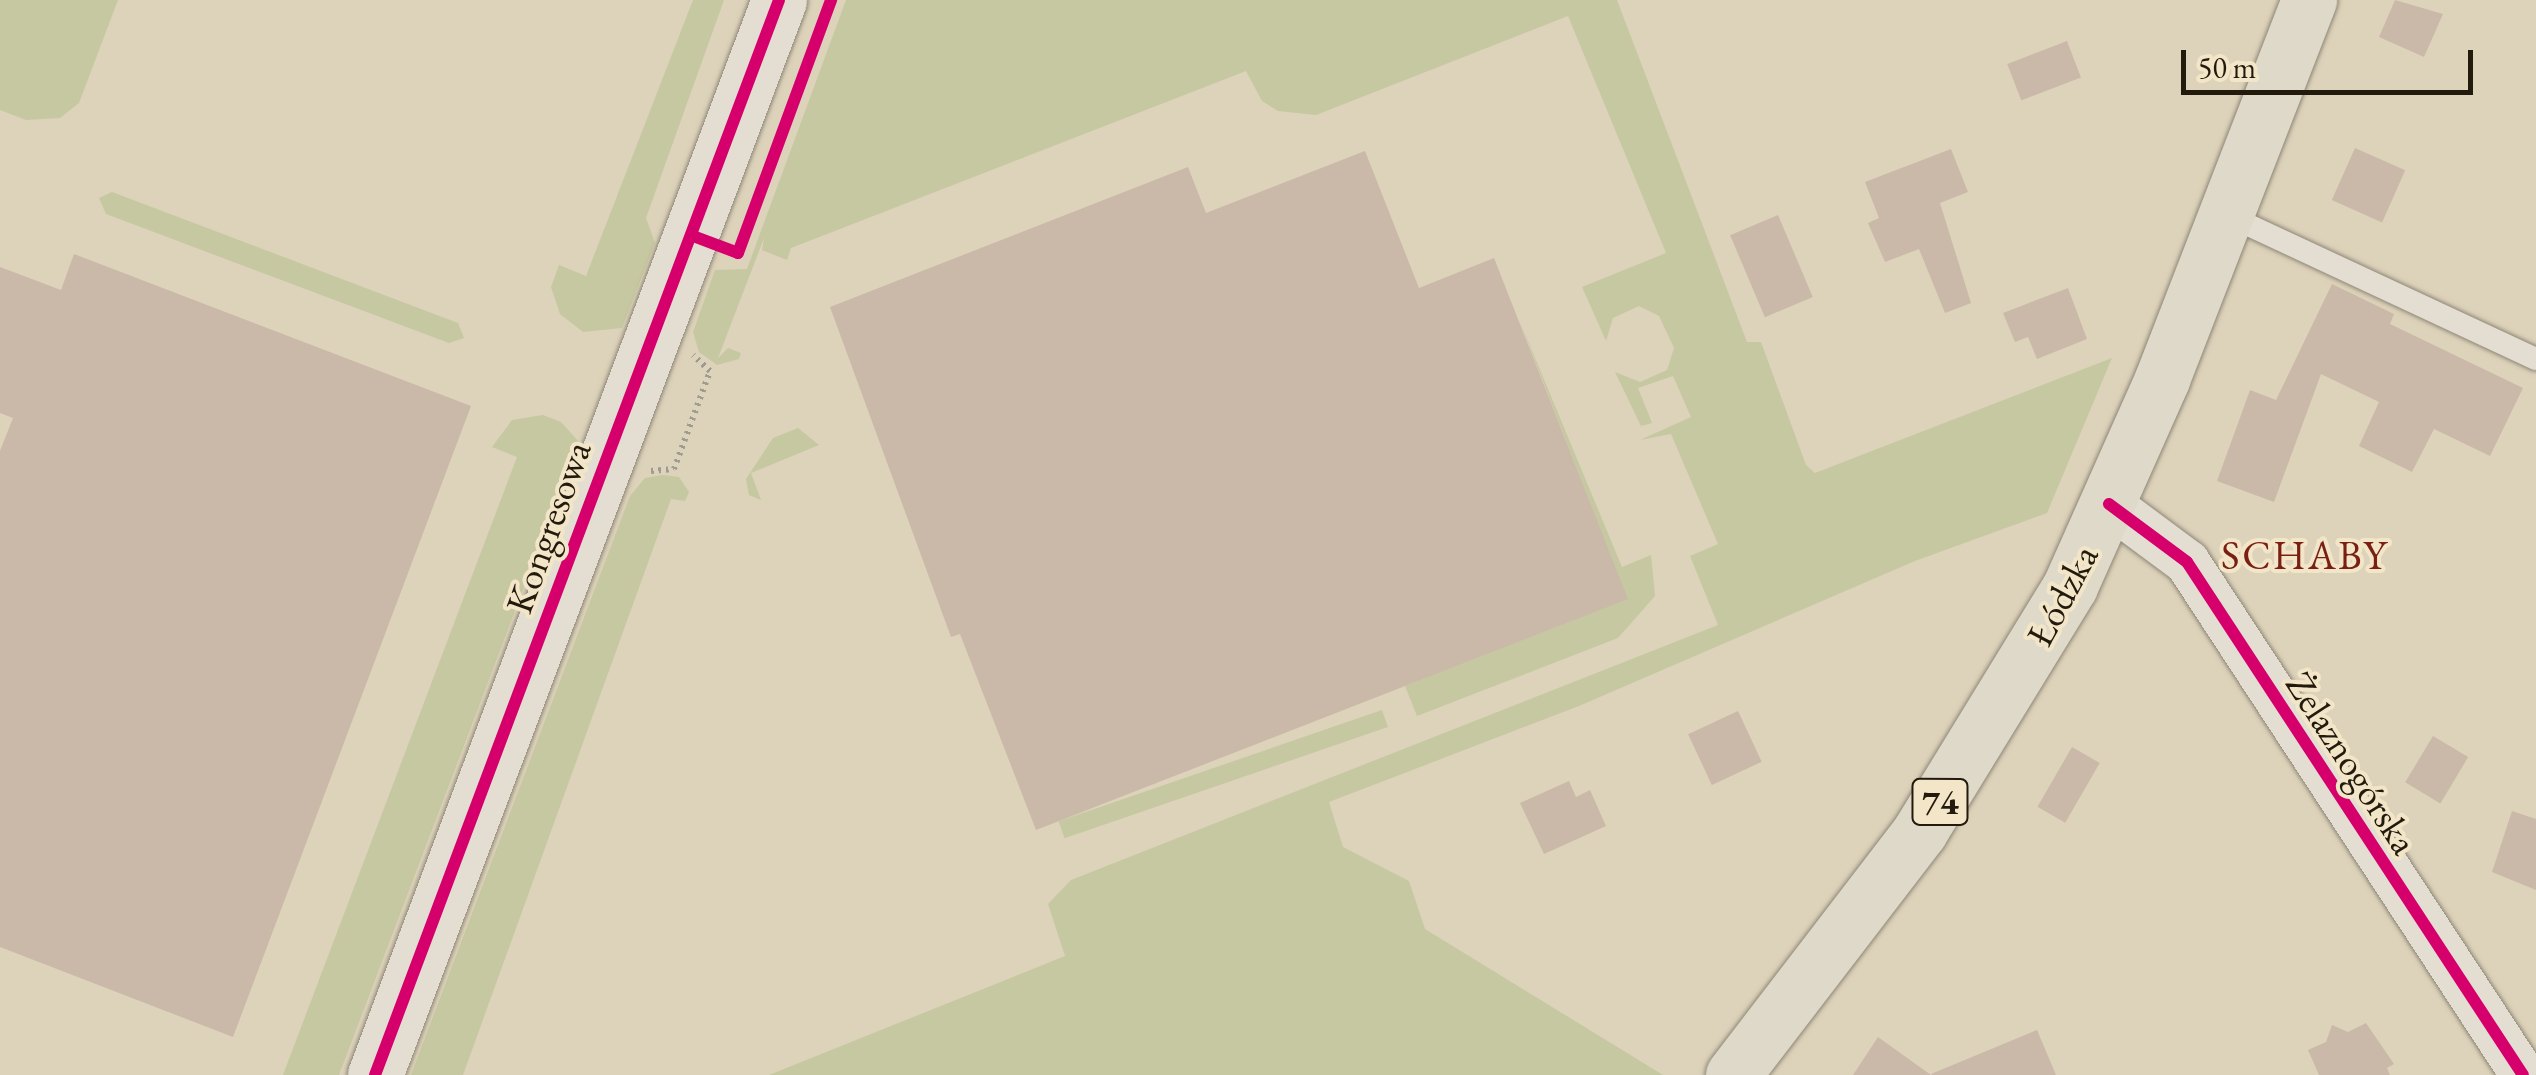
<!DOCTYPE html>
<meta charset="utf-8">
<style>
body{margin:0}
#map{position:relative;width:2536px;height:1075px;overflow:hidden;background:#ddd2ba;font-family:"EB Garamond",serif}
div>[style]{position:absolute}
.green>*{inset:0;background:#c6c8a1;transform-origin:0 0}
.building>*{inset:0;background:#cab9a8;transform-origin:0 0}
.path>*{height:6px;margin-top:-3px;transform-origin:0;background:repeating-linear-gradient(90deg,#a09b90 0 2.5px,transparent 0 7.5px)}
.roads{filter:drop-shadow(0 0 2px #8d8676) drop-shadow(0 0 2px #8d8676)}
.service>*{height:22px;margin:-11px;padding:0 11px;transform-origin:11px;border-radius:11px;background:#e4ded2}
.minor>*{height:45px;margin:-22.5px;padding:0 22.5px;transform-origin:22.5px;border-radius:22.5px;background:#e4ded2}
.tertiary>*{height:55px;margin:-27.5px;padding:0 27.5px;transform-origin:27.5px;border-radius:27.5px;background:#e4ded2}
.primary>*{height:55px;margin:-27.5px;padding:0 27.5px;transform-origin:27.5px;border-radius:27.5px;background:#dfd9ca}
.cycleway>*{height:12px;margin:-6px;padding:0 6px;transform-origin:6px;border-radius:6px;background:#d6006c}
span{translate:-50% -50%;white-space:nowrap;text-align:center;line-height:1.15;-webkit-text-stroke:8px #f3e6c8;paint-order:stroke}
.shield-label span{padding:2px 8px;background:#f3e6c8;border:2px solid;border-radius:8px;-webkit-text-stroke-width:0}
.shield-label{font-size:35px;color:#231a0e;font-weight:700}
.street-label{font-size:38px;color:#231a0e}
.neighbourhood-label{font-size:40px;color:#7a1f14;letter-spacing:2.5px}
.scale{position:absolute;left:2181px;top:50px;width:292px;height:45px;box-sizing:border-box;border:5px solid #231a0e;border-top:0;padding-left:12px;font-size:30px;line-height:35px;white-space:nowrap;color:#231a0e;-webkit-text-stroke:8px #f3e6c8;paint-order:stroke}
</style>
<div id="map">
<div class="green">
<i style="clip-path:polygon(0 0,118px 0,79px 103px,60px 118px,26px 120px,0 110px)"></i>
<i style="clip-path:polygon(693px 0,724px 0,646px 218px,655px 243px,622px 328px,583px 332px,560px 314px,551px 287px,559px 265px,586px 276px)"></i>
<i style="clip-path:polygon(846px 0,1617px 0,1747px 342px,1761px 342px,1806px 465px,1815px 473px,2112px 358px,2047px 513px,1915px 561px,1579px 706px,1329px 802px,1343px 847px,1409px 881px,1425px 929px,1663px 1075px,769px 1075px,1065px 956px,1048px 904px,1071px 880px,1718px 625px,1690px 556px,1718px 544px,1671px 434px,1640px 440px,1691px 417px,1673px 376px,1638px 388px,1652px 423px,1641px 426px,1615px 372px,1640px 382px,1667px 370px,1674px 348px,1659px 316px,1639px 306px,1613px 318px,1606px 341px,1582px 287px,1666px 253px,1568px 16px,1316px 115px,1278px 111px,1262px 101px,1246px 71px,791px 248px,787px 260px,762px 250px,764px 238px,718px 358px,728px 348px,741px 353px,739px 359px,717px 365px,699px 352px,693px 332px,715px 270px,747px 269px)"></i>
<i style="clip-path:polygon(112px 192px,458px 323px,464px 338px,449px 343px,106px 214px,99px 198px)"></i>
<i style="clip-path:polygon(1518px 317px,1622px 567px,1651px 555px,1655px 596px,1618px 638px,1417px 716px,1405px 686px,1627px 598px)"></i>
<i style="clip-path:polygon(543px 415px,561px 422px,579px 442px,339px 1075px,283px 1075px,517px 457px,492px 447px,512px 420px)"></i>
<i style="clip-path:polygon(798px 428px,819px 445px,751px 473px,761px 500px,749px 495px,746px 479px,773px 438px)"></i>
<i style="clip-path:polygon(663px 475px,679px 477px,689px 492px,685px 501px,671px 499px,463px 1075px,411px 1075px,630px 496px,645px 478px)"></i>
<i style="left:1382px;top:710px;width:18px;height:342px;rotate:71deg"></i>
</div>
<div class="building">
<i style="clip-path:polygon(2395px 0,2443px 14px,2424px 57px,2379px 37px)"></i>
<i style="left:2067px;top:41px;width:39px;height:64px;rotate:69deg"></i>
<i style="left:2355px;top:148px;width:55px;height:57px;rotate:24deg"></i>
<i style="clip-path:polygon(1951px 149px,1968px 192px,1940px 203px,1971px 303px,1945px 313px,1919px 249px,1885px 262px,1868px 223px,1879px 218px,1865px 182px)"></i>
<i style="clip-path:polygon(1365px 151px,1419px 288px,1494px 258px,1628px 599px,1036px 830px,960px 634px,951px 637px,830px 307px,1188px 167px,1206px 213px)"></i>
<i style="left:1778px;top:215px;width:89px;height:52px;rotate:67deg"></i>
<i style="clip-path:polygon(74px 254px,471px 406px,233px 1037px,0 947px,0 451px,13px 418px,0 413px,0 267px,61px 290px)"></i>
<i style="clip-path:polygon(2332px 284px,2394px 314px,2390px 324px,2523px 388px,2490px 456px,2434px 429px,2412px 472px,2359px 446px,2379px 402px,2321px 374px,2274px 502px,2217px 481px,2250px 390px,2276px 400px)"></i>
<i style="clip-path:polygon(2068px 288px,2087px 339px,2037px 359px,2028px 337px,2015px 342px,2003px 313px)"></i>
<i style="left:1738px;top:711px;width:56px;height:55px;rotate:65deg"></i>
<i style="left:2433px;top:736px;width:41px;height:54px;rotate:31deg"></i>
<i style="left:2072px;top:747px;width:32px;height:69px;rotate:30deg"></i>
<i style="clip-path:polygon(1569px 781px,1576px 797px,1590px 790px,1606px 826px,1544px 854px,1520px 803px)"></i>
<i style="clip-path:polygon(2512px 811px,2536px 819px,2536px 890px,2492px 872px)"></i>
<i style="clip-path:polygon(2366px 1023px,2394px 1064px,2387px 1068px,2390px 1075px,2319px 1075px,2308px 1050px,2326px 1042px,2332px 1025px,2348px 1032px)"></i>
<i style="clip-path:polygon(2037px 1030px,2056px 1075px,1932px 1075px,1931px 1074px)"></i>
<i style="clip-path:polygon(1878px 1037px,1931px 1075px,1853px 1075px)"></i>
</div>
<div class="path">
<i style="left:651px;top:471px;width:23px;rotate:-5deg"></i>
<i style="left:674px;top:469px;width:104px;rotate:-69.8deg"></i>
<i style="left:710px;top:371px;width:23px;rotate:-137deg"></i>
</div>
<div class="roads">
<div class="service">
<i style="left:2227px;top:215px;width:341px;rotate:25deg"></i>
</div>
<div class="minor">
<i style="left:2109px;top:504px;width:97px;rotate:36.6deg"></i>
<i style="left:2187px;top:562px;width:613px;rotate:56.78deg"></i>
</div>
<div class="tertiary">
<i style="left:375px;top:1075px;width:1148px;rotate:-69.4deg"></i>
</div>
<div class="primary">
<i style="left:1733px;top:1075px;width:307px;rotate:-52.5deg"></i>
<i style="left:1920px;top:831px;width:287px;rotate:-58.5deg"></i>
<i style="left:2070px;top:586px;width:227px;rotate:-66deg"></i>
<i style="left:2162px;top:379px;width:407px;rotate:-68.8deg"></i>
</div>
</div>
<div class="cycleway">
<i style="left:693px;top:236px;width:48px;rotate:20.7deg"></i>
<i style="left:738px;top:253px;width:270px;rotate:-69.8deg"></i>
<i style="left:2109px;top:504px;width:97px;rotate:36.6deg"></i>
<i style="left:2187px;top:562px;width:613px;rotate:56.78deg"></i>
<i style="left:375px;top:1075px;width:1148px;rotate:-69.4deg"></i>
</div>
<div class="shield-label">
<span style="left:1940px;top:802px">74</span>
</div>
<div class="street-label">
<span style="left:548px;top:527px;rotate:-70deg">Kongresowa</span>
<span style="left:2062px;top:595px;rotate:-62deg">Łódzka</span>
<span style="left:2352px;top:763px;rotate:57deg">Żelaznogórska</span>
</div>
<div class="neighbourhood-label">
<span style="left:2305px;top:555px">SCHABY</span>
</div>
<div class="scale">50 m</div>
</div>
